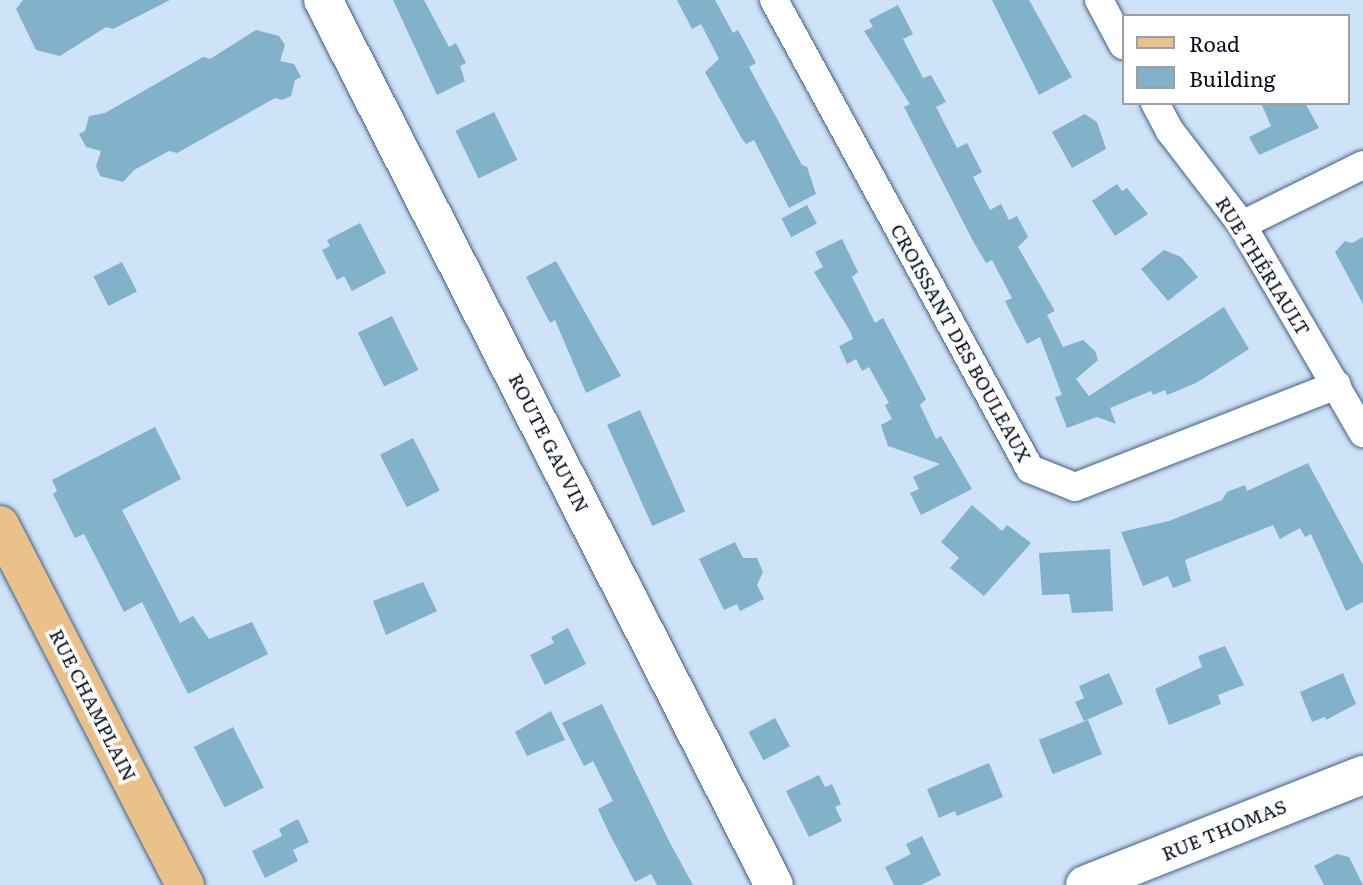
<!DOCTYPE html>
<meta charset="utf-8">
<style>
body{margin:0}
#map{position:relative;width:1363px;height:885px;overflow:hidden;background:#cee2f8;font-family:Literata,serif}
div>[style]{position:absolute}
.building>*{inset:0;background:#81b2c9;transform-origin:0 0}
.roads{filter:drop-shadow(0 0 2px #436180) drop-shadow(0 0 2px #436180)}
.street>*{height:28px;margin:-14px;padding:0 14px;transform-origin:14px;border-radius:14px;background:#fff}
.secondary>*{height:38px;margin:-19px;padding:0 19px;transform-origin:19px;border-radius:19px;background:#fff}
.primary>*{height:38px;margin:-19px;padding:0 19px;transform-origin:19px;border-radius:19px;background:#eac189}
span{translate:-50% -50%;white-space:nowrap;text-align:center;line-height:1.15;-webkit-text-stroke:7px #fff;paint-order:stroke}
.street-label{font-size:19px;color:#040f1b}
.legend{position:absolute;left:1122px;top:14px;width:228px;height:91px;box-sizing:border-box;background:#fff;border:2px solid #9b9fa4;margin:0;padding:9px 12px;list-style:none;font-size:21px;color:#040f1b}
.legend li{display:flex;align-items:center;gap:14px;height:35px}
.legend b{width:35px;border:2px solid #9b9fa4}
</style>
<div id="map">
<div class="building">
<i style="clip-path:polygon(23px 0,170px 0,113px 29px,106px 27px,60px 56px,36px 50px,16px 9px)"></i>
<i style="clip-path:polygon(393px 0,424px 0,449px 47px,456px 43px,466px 63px,460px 66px,465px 81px,437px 95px)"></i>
<i style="clip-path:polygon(677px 0,715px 0,733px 33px,738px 30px,756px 63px,749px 67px,802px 165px,807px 167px,816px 194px,789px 208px,754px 140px,746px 144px,742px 139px,705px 72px,719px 59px,701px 24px,692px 29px)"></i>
<i style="clip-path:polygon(992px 0,1029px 0,1072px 77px,1039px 95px)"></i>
<i style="clip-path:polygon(898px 5px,913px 34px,903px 39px,923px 78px,931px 75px,946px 102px,936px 107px,957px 148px,967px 143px,982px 172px,973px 177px,990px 210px,1001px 204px,1009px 220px,1017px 216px,1028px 237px,1018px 247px,1055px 311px,1047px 315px,1063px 347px,1083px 340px,1095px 351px,1098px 360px,1076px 379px,1089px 396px,1224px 307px,1249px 349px,1196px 383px,1167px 395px,1165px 390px,1153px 395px,1151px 391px,1110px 408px,1116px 424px,1097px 417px,1067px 428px,1055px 397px,1062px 395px,1040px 337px,1027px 344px,1005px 301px,1012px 298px,992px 260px,986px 263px,973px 241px,904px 107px,910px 104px,864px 31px,873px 27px,869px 20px)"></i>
<i style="clip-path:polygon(256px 30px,279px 36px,285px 45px,280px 61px,294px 64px,301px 77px,295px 80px,291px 96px,282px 100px,275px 98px,177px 153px,169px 151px,134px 170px,123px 182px,100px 176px,96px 166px,101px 151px,86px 147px,79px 134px,85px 131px,89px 116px,105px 113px,203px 57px,210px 59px)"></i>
<i style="clip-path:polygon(1261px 103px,1305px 103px,1319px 128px,1259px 155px,1249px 137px,1271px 126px)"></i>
<i style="left:494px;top:112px;width:53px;height:43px;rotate:64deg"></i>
<i style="clip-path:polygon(1085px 114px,1097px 122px,1106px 149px,1072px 168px,1052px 132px)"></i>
<i style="clip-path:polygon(1117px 184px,1122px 191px,1127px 188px,1148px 214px,1115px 236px,1092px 201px)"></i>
<i style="left:807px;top:205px;width:21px;height:29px;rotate:62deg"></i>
<i style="clip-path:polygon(360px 223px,386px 273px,352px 291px,344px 276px,337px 280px,322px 250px,330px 246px,327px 240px)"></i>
<i style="clip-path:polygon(1363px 237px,1363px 304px,1335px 252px,1345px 241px,1352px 243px)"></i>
<i style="clip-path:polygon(842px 239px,858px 272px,852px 277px,875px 323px,883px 318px,926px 399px,920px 405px,936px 439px,941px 436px,972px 489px,921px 515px,910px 493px,919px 489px,913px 477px,940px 464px,888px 446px,881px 425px,892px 419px,885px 405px,889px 403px,869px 367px,862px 371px,856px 359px,847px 364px,839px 346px,853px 339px,850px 331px,814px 272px,823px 267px,815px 252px)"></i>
<i style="clip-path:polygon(1164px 250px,1181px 257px,1198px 277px,1168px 301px,1141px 269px)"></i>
<i style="clip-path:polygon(556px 261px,621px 376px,586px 393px,555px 320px,550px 323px,526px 277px)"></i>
<i style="left:122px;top:262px;width:33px;height:32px;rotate:63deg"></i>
<i style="left:392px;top:316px;width:60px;height:38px;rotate:64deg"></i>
<i style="left:640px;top:410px;width:111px;height:36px;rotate:66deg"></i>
<i style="clip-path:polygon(155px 427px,181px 479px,122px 510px,180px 623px,193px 616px,209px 639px,252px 622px,268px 654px,188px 694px,142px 602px,124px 612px,84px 534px,75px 538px,53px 494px,57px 491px,52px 480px)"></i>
<i style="left:413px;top:438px;width:59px;height:37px;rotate:63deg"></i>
<i style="clip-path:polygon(1308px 463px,1363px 565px,1363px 602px,1346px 611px,1311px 534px,1305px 537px,1300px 528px,1280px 539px,1273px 525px,1185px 560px,1191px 581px,1173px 588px,1168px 576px,1143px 586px,1121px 532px,1169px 521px,1222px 500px,1227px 492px,1245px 485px,1247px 491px)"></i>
<i style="clip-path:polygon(972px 505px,1002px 531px,1007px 525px,1031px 543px,984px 596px,950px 568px,959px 558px,941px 542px)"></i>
<i style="clip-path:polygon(735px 542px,743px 558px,757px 558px,763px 572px,757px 585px,764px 599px,740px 611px,737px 604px,724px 610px,699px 559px)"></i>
<i style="clip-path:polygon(1110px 549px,1113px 611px,1072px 613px,1069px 594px,1042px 595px,1039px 553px)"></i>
<i style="clip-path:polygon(423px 582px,437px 611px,386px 635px,373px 601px)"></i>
<i style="clip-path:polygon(568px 628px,586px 664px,545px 685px,530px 655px,554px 643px,551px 637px)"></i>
<i style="clip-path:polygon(1225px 646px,1244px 685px,1218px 695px,1221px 704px,1169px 725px,1155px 689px,1202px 667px,1198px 656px)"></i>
<i style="clip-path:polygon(1109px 673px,1123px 704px,1084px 721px,1075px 702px,1084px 698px,1079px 686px)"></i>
<i style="clip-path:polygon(1343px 673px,1356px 704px,1326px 720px,1325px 717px,1312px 722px,1300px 692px)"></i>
<i style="clip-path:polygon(602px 704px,670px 843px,693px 885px,657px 885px,651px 874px,635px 882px,610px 835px,598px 809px,613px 801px,593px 761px,584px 766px,562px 723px)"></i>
<i style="clip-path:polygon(551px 711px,565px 740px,527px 756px,515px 732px)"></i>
<i style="left:775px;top:718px;width:32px;height:30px;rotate:62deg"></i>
<i style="left:1088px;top:720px;width:37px;height:53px;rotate:68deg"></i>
<i style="left:233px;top:727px;width:68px;height:44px;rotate:63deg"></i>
<i style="clip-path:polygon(989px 763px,1003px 797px,957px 816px,955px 811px,939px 818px,927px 789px)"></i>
<i style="clip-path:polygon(819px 775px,825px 787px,832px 784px,841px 804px,835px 807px,842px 821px,809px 837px,786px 791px)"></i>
<i style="clip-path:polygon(298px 819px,309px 842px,293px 850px,298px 861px,265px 878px,252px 851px,282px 836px,279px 829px)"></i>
<i style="clip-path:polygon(922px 836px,941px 875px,921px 885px,894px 885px,885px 867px,911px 854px,906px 844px)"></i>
<i style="clip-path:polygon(1337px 854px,1349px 857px,1363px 885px,1324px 885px,1314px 866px)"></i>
</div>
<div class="roads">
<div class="street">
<i style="left:774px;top:0;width:534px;rotate:61.37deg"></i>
<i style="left:1030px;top:469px;width:48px;rotate:21.8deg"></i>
<i style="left:1075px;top:487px;width:281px;rotate:-21.3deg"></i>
<i style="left:1099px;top:0;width:51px;rotate:61.9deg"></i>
<i style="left:1155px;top:103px;width:32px;rotate:62deg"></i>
<i style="left:1170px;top:131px;width:118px;rotate:52.5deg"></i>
<i style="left:1242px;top:225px;width:241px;rotate:59.8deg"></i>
<i style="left:1242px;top:225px;width:135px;rotate:-26.4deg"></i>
</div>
<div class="secondary">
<i style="left:323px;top:0;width:993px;rotate:63deg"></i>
<i style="left:1085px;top:885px;width:299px;rotate:-21.6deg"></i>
</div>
<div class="primary">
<i style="left:0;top:525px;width:405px;rotate:62.8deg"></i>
</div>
</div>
<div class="street-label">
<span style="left:1263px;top:266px;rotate:58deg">RUE THÉRIAULT</span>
<span style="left:961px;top:343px;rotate:61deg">CROISSANT DES BOULEAUX</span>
<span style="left:549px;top:443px;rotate:63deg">ROUTE GAUVIN</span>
<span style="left:93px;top:705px;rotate:63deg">RUE CHAMPLAIN</span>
<span style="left:1224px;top:830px;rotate:-22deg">RUE THOMAS</span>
</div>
<ul class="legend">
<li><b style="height:9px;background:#eac189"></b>Road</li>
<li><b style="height:19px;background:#81b2c9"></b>Building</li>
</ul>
</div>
